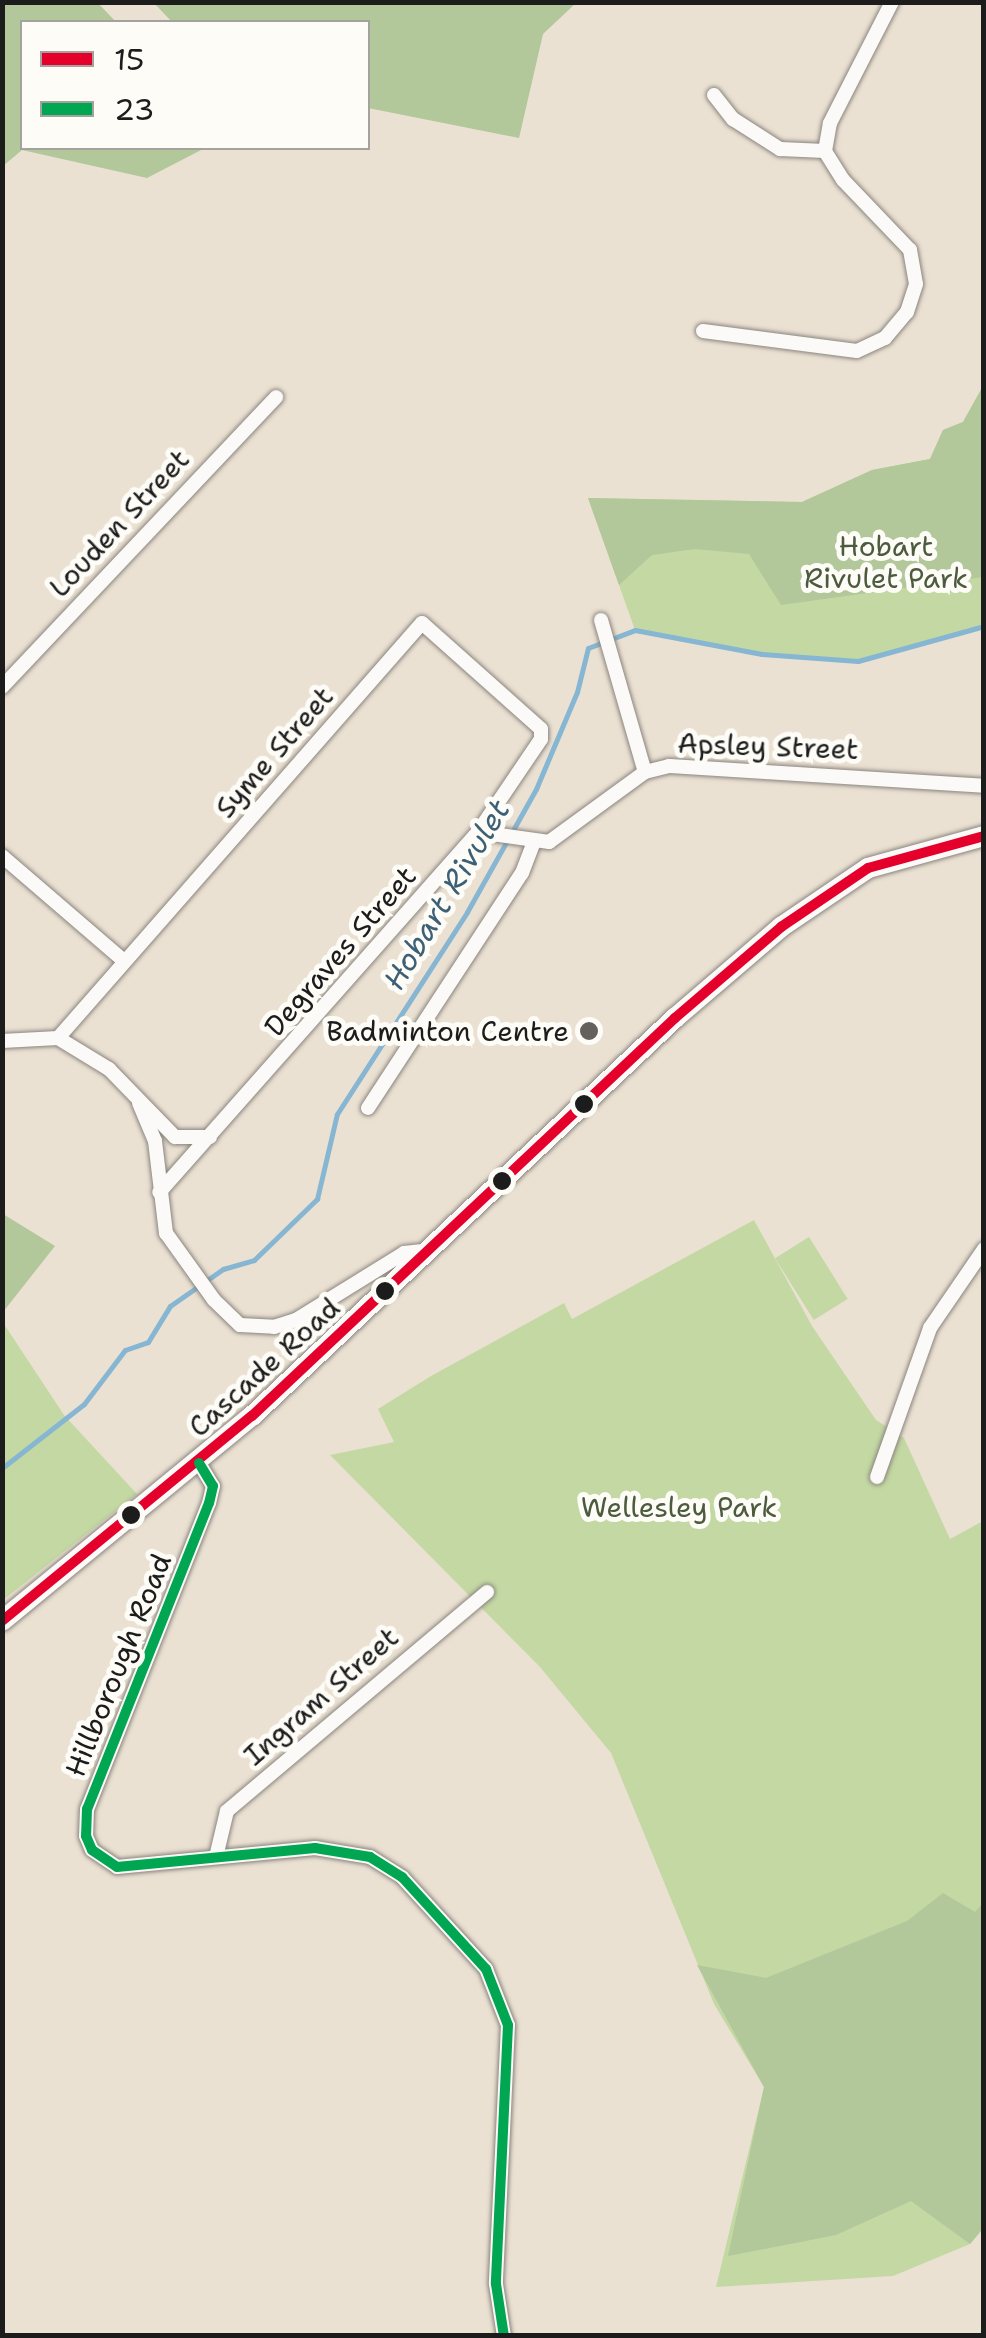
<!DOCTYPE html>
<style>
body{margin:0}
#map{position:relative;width:986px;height:2338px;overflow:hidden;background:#ebe1d3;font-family:"Shantell Sans",sans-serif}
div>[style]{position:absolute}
.green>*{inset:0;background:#c4d8a3;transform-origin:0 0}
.forest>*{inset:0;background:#b2c79a}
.stream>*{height:5px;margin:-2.5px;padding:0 2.5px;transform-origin:2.5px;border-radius:2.5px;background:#86b6d2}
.roads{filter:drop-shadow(0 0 2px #8a857e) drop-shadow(0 0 2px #8a857e)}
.street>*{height:14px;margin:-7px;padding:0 7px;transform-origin:7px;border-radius:7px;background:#fcfaf8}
.secondary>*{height:20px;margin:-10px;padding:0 10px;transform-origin:10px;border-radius:10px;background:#fcfaf8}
.bus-1>*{height:10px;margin:-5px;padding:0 5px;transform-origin:5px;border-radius:5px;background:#e4002b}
.bus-2>*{height:10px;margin:-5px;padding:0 5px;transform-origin:5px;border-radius:5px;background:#00a651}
.dots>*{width:28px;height:28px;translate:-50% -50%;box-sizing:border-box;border:5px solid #fdfcf7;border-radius:50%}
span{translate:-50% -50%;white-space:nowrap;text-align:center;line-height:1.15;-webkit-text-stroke:10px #fdfcf7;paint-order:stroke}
.street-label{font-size:28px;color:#1c1c1c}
.park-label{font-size:28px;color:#4c5b3e}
.poi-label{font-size:28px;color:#1c1c1c}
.right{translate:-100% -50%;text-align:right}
.water-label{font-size:30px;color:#3c6077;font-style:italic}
.frame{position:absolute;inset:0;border:5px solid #1c1c1c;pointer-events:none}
.legend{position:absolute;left:20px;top:20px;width:350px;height:130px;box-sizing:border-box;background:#fdfcf7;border:2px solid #a3a29f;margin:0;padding:12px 18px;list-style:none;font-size:30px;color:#1c1c1c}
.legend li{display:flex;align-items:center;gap:20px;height:50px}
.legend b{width:50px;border:2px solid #a3a29f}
</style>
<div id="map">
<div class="green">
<i style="clip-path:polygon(983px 386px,983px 626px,858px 661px,762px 654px,635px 630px,588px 498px,802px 502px,872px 470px,930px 459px,943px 430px,963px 422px)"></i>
<i style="clip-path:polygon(754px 1220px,812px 1326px,876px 1420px,904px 1438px,950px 1539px,983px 1521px,984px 2228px,970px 2244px,893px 2276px,716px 2287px,764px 2087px,714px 2004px,611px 1753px,540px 1667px,330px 1455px,394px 1442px,378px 1409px,431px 1376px,564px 1303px,572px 1319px)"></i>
<i style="left:809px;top:1237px;width:73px;height:40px;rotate:58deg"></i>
<i style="clip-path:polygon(2px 1321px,64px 1415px,137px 1494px,3px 1600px)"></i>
</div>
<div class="forest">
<i style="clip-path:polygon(3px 2px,98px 3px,116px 22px,22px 22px,22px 148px,205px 148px,147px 178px,22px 150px,3px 166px)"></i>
<i style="clip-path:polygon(154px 3px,576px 3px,543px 34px,519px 138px,368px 108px,368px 22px,172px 22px)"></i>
<i style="clip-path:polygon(983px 386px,983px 577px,781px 605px,749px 554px,695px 549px,652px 555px,619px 585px,588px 498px,802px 502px,872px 470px,930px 459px,943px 430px,963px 422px)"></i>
<i style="clip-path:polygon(3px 1214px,55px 1246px,3px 1312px)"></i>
<i style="clip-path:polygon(943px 1893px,975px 1912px,983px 1903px,983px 2228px,970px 2244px,911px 2201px,836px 2235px,728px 2256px,764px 2087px,697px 1965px,766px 1978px,907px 1921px)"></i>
</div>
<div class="stream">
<i style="left:2px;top:1468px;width:104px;rotate:-38deg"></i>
<i style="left:84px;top:1404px;width:68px;rotate:-52.8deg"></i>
<i style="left:125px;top:1350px;width:24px;rotate:-19deg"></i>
<i style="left:148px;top:1342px;width:42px;rotate:-58.6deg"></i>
<i style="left:170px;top:1306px;width:65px;rotate:-34.9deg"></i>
<i style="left:223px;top:1269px;width:32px;rotate:-16deg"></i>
<i style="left:254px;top:1260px;width:88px;rotate:-44.1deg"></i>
<i style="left:317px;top:1199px;width:87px;rotate:-76.8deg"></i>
<i style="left:337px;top:1114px;width:240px;rotate:-57.2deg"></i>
<i style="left:467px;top:912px;width:141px;rotate:-60.7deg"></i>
<i style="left:536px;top:789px;width:105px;rotate:-67.1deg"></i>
<i style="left:577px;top:692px;width:45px;rotate:-76deg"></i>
<i style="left:588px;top:648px;width:50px;rotate:-21deg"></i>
<i style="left:635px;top:630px;width:129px;rotate:10.7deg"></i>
<i style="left:762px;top:654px;width:96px;rotate:4.2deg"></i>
<i style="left:858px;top:661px;width:131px;rotate:-15.5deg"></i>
</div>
<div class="roads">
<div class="street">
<i style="left:714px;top:95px;width:31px;rotate:52deg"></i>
<i style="left:733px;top:119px;width:56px;rotate:32.6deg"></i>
<i style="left:780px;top:149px;width:45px;rotate:2.5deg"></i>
<i style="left:703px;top:331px;width:155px;rotate:7.4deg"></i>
<i style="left:857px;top:351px;width:31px;rotate:-25deg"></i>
<i style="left:885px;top:338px;width:34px;rotate:-50deg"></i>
<i style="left:907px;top:312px;width:29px;rotate:-72deg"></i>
<i style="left:916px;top:284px;width:35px;rotate:-100deg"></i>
<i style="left:910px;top:250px;width:97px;rotate:-133.7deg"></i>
<i style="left:843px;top:180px;width:34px;rotate:-122deg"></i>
<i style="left:825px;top:151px;width:28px;rotate:-80deg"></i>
<i style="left:830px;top:123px;width:136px;rotate:-62.9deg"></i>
<i style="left:601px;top:620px;width:158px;rotate:73.9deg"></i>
<i style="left:2px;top:687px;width:399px;rotate:-46.6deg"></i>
<i style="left:478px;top:832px;width:72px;rotate:8deg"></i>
<i style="left:549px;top:842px;width:119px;rotate:-36.1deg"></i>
<i style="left:645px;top:772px;width:25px;rotate:-14deg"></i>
<i style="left:669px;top:766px;width:316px;rotate:3.6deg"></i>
<i style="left:2px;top:856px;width:161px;rotate:40.7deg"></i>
<i style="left:58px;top:1038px;width:552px;rotate:-48.75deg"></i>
<i style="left:422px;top:623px;width:159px;rotate:41.7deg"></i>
<i style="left:541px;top:729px;width:10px;rotate:90deg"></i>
<i style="left:541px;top:739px;width:112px;rotate:124.1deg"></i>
<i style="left:478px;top:832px;width:481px;rotate:131.5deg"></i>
<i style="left:2px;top:1041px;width:56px;rotate:-3.1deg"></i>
<i style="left:58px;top:1038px;width:60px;rotate:31.3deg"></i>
<i style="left:109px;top:1069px;width:95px;rotate:45.9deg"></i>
<i style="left:175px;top:1137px;width:35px"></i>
<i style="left:139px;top:1103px;width:41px;rotate:67.2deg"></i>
<i style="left:155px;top:1141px;width:93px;rotate:83.2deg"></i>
<i style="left:166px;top:1233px;width:82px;rotate:54.4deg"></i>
<i style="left:214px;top:1300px;width:36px;rotate:44deg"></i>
<i style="left:240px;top:1325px;width:34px;rotate:3deg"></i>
<i style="left:274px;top:1327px;width:23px;rotate:-18deg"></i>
<i style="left:296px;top:1320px;width:127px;rotate:-31.8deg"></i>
<i style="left:404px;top:1253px;width:28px;rotate:-6deg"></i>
<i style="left:368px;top:1108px;width:281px;rotate:-56.8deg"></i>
<i style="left:522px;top:873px;width:31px;rotate:-69deg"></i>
<i style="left:199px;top:1463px;width:27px;rotate:59deg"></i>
<i style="left:213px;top:1486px;width:17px;rotate:103deg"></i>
<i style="left:209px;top:1503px;width:329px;rotate:111.7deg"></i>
<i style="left:87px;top:1809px;width:27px;rotate:92deg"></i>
<i style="left:86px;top:1836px;width:15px;rotate:67deg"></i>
<i style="left:92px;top:1850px;width:30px;rotate:34deg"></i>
<i style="left:117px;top:1867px;width:199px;rotate:-5.5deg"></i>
<i style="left:315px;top:1848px;width:56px;rotate:9.3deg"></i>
<i style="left:370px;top:1857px;width:38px;rotate:32deg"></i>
<i style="left:402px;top:1877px;width:125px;rotate:47.6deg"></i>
<i style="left:486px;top:1969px;width:60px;rotate:68.6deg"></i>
<i style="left:508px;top:2025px;width:259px;rotate:92.7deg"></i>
<i style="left:496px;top:2284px;width:53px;rotate:81.3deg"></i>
<i style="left:877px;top:1477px;width:158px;rotate:-70.4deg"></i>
<i style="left:930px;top:1328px;width:96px;rotate:-55.6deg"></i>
<i style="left:216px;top:1857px;width:47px;rotate:-76.6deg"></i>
<i style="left:227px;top:1811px;width:340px;rotate:-40.1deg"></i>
</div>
<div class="secondary">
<i style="left:2px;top:1621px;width:323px;rotate:-39.4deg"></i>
<i style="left:252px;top:1416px;width:581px;rotate:-43.26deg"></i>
<i style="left:675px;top:1018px;width:140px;rotate:-40.6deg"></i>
<i style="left:781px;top:927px;width:105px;rotate:-34.1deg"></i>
<i style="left:868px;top:868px;width:120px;rotate:-15.4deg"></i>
</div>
</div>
<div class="bus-1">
<i style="left:2px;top:1621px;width:323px;rotate:-39.4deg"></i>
<i style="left:252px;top:1416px;width:581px;rotate:-43.26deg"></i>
<i style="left:675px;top:1018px;width:140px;rotate:-40.6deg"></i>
<i style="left:781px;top:927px;width:105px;rotate:-34.1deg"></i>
<i style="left:868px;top:868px;width:120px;rotate:-15.4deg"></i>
</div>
<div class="bus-2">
<i style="left:199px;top:1463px;width:27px;rotate:59deg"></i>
<i style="left:213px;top:1486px;width:17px;rotate:103deg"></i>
<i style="left:209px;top:1503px;width:329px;rotate:111.7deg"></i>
<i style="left:87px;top:1809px;width:27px;rotate:92deg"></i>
<i style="left:86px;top:1836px;width:15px;rotate:67deg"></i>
<i style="left:92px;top:1850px;width:30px;rotate:34deg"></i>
<i style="left:117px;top:1867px;width:199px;rotate:-5.5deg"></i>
<i style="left:315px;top:1848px;width:56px;rotate:9.3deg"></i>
<i style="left:370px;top:1857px;width:38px;rotate:32deg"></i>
<i style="left:402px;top:1877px;width:125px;rotate:47.6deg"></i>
<i style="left:486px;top:1969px;width:60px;rotate:68.6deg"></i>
<i style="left:508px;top:2025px;width:259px;rotate:92.7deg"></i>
<i style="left:496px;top:2284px;width:53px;rotate:81.3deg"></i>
</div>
<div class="dots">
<i style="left:589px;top:1031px;background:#64615c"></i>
<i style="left:584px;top:1104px;background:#1c1c1c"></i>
<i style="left:502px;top:1181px;background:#1c1c1c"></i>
<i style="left:385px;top:1291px;background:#1c1c1c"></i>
<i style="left:131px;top:1515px;background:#1c1c1c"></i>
</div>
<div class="street-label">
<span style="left:119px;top:523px;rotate:-47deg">Louden Street</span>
<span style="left:768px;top:746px;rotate:2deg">Apsley Street</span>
<span style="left:274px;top:752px;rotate:-49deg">Syme Street</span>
<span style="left:340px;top:951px;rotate:-49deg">Degraves Street</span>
<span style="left:264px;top:1367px;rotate:-42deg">Cascade Road</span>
<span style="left:118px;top:1665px;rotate:-68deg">Hillborough Road</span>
<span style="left:321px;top:1696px;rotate:-41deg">Ingram Street</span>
</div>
<div class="park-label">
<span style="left:886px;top:562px">Hobart<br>Rivulet Park</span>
<span style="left:679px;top:1507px">Wellesley Park</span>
</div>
<div class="poi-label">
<span class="right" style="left:569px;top:1031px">Badminton Centre</span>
</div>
<div class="water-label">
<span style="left:447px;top:895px;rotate:-59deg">Hobart Rivulet</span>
</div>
<div class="frame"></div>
<ul class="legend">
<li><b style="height:12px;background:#e4002b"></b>15</li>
<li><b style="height:12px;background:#00a651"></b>23</li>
</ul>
</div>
